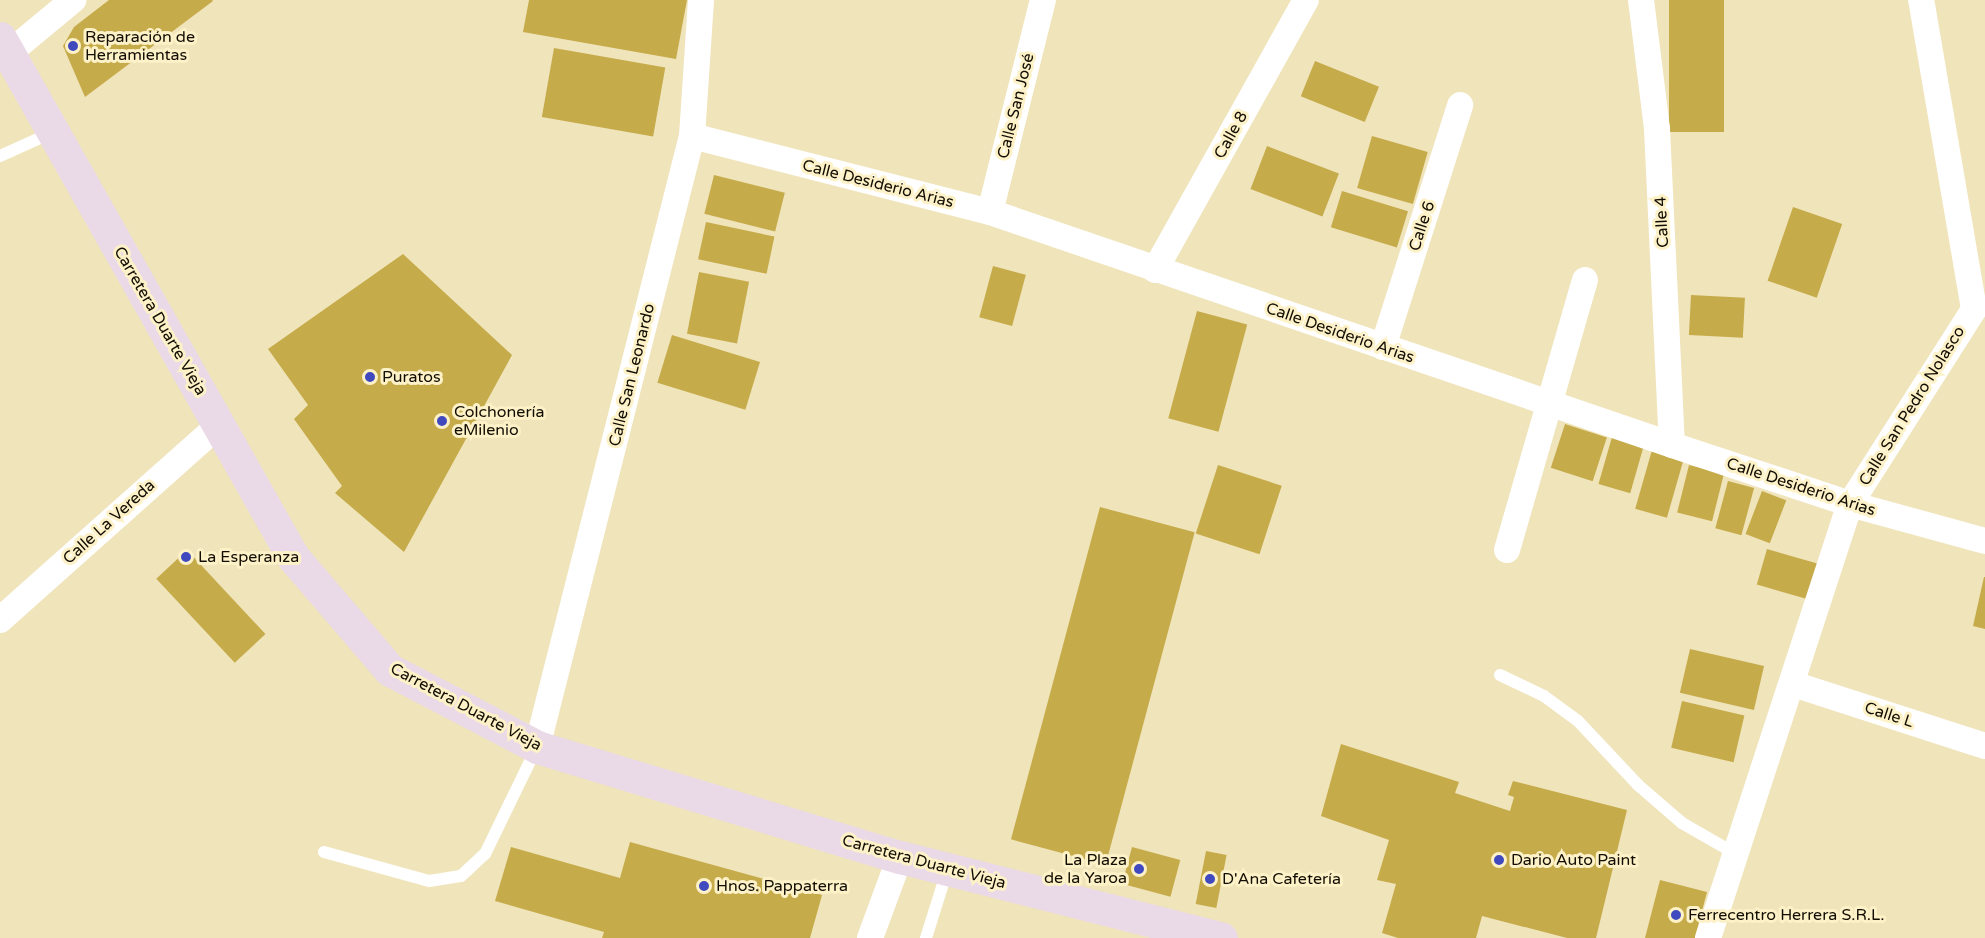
<!DOCTYPE html>
<meta charset="utf-8">
<style>
body{margin:0}
#map{position:relative;width:1985px;height:938px;overflow:hidden;background:#f0e4bb;font-family:"Varela Round",sans-serif}
div>[style]{position:absolute}
.building>*{inset:0;background:#c6ab4a;transform-origin:0 0}
.lane>*{height:12px;margin:-6px;padding:0 6px;transform-origin:6px;border-radius:6px;background:#fff}
.street>*{height:26px;margin:-13px;padding:0 13px;transform-origin:13px;border-radius:13px;background:#fff}
.secondary>*{height:33px;margin:-16.5px;padding:0 16.5px;transform-origin:16.5px;border-radius:16.5px;background:#ead9e7}
.dots>*{width:16px;height:16px;translate:-50% -50%;box-sizing:border-box;border:3px solid #fdf1c8;border-radius:50%}
span{translate:-50% -50%;white-space:nowrap;text-align:center;line-height:1.15;-webkit-text-stroke:6px #fdf1c8;paint-order:stroke}
.poi-label{font-size:16px;color:#120d02}
.left{translate:0 -50%;text-align:left}
.right{translate:-100% -50%;text-align:right}
.street-label{font-size:16px;color:#120d02}
</style>
<div id="map">
<div class="building">
<i style="clip-path:polygon(109px 0,212px 0,213px 1px,85px 97px,63px 46px,74px 27px)"></i>
<i style="clip-path:polygon(529px 0,687px 0,676px 59px,523px 32px)"></i>
<i style="left:1669px;top:0;width:55px;height:132px"></i>
<i style="left:554px;top:48px;width:113px;height:70px;rotate:10deg"></i>
<i style="left:1315px;top:61px;width:69px;height:38px;rotate:22deg"></i>
<i style="left:1372px;top:136px;width:58px;height:54px;rotate:16deg"></i>
<i style="left:1267px;top:146px;width:77px;height:46px;rotate:21deg"></i>
<i style="left:714px;top:175px;width:73px;height:40px;rotate:14deg"></i>
<i style="left:1342px;top:191px;width:69px;height:38px;rotate:17deg"></i>
<i style="left:1793px;top:207px;width:52px;height:78px;rotate:19deg"></i>
<i style="left:706px;top:222px;width:70px;height:38px;rotate:12deg"></i>
<i style="clip-path:polygon(403px 254px,512px 355px,404px 552px,335px 493px,342px 486px,294px 419px,308px 405px,268px 349px)"></i>
<i style="left:993px;top:266px;width:34px;height:53px;rotate:15deg"></i>
<i style="left:699px;top:272px;width:51px;height:63px;rotate:11deg"></i>
<i style="left:1691px;top:295px;width:54px;height:40px;rotate:3deg"></i>
<i style="left:1197px;top:311px;width:52px;height:111px;rotate:15deg"></i>
<i style="left:672px;top:335px;width:92px;height:50px;rotate:17deg"></i>
<i style="left:1565px;top:424px;width:44px;height:46px;rotate:18deg"></i>
<i style="left:1612px;top:437px;width:33px;height:49px;rotate:16deg"></i>
<i style="left:1652px;top:450px;width:33px;height:61px;rotate:16deg"></i>
<i style="left:1218px;top:465px;width:67px;height:72px;rotate:18deg"></i>
<i style="left:1689px;top:465px;width:36px;height:49px;rotate:14deg"></i>
<i style="left:1728px;top:481px;width:27px;height:49px;rotate:15deg"></i>
<i style="left:1762px;top:491px;width:26px;height:46px;rotate:21deg"></i>
<i style="left:1100px;top:507px;width:98px;height:344px;rotate:15deg"></i>
<i style="left:1767px;top:549px;width:55px;height:37px;rotate:16deg"></i>
<i style="left:187px;top:550px;width:115px;height:42px;rotate:47deg"></i>
<i style="clip-path:polygon(1984px 577px,1985px 577px,1985px 629px,1973px 626px)"></i>
<i style="left:1690px;top:649px;width:76px;height:45px;rotate:13deg"></i>
<i style="left:1682px;top:701px;width:64px;height:48px;rotate:13deg"></i>
<i style="clip-path:polygon(1341px 744px,1459px 782px,1455px 793px,1510px 811px,1514px 797px,1508px 795px,1513px 781px,1627px 810px,1596px 938px,1567px 938px,1482px 916px,1476px 938px,1398px 938px,1382px 933px,1396px 884px,1377px 880px,1389px 840px,1321px 816px)"></i>
<i style="clip-path:polygon(630px 842px,822px 895px,810px 938px,602px 938px,604px 932px,495px 901px,511px 847px,620px 878px)"></i>
<i style="left:1132px;top:847px;width:50px;height:38px;rotate:15deg"></i>
<i style="left:1206px;top:851px;width:21px;height:54px;rotate:11deg"></i>
<i style="clip-path:polygon(1660px 880px,1707px 892px,1695px 938px,1645px 938px)"></i>
</div>
<div class="lane">
<i style="left:0;top:156px;width:56px;rotate:-24.3deg"></i>
<i style="left:1500px;top:675px;width:49px;rotate:25.5deg"></i>
<i style="left:1544px;top:696px;width:42px;rotate:36.3deg"></i>
<i style="left:1578px;top:721px;width:88px;rotate:46.8deg"></i>
<i style="left:1638px;top:785px;width:58px;rotate:40.8deg"></i>
<i style="left:1682px;top:823px;width:62px;rotate:29.9deg"></i>
<i style="left:324px;top:852px;width:109px;rotate:15.4deg"></i>
<i style="left:429px;top:881px;width:32px;rotate:-9deg"></i>
<i style="left:461px;top:876px;width:33px;rotate:-43deg"></i>
<i style="left:485px;top:854px;width:119px;rotate:-64.1deg"></i>
<i style="left:926px;top:938px;width:70px;rotate:-72.6deg"></i>
</div>
<div class="street">
<i style="left:1641px;top:0;width:130px;rotate:82.9deg"></i>
<i style="left:1657px;top:129px;width:316px;rotate:87.3deg"></i>
<i style="left:8px;top:54px;width:85px;rotate:-39.7deg"></i>
<i style="left:692px;top:136px;width:308px;rotate:14.3deg"></i>
<i style="left:990px;top:212px;width:721px;rotate:18.86deg"></i>
<i style="left:1672px;top:445px;width:188px;rotate:18.3deg"></i>
<i style="left:1850px;top:504px;width:140px;rotate:15.3deg"></i>
<i style="left:990px;top:212px;width:219px;rotate:-76deg"></i>
<i style="left:1155px;top:270px;width:309px;rotate:-60.8deg"></i>
<i style="left:1383px;top:347px;width:254px;rotate:-72.3deg"></i>
<i style="left:1507px;top:550px;width:281px;rotate:-73.9deg"></i>
<i style="left:0;top:620px;width:293px;rotate:-41.7deg"></i>
<i style="left:1793px;top:684px;width:202px;rotate:17.9deg"></i>
<i style="left:537px;top:747px;width:630px;rotate:-75.77deg"></i>
<i style="left:692px;top:136px;width:136px;rotate:-86.2deg"></i>
<i style="left:870px;top:938px;width:86px;rotate:-69.7deg"></i>
<i style="left:1708px;top:938px;width:457px;rotate:-71.9deg"></i>
<i style="left:1850px;top:504px;width:231px;rotate:-57.5deg"></i>
<i style="left:1974px;top:309px;width:314px;rotate:-99.7deg"></i>
</div>
<div class="secondary">
<i style="left:0;top:38px;width:596px;rotate:60.55deg"></i>
<i style="left:293px;top:557px;width:149px;rotate:49.4deg"></i>
<i style="left:390px;top:670px;width:166px;rotate:27.6deg"></i>
<i style="left:537px;top:747px;width:379px;rotate:16.9deg"></i>
<i style="left:900px;top:857px;width:331px;rotate:14.2deg"></i>
</div>
<div class="dots">
<i style="left:73px;top:46px;background:#404abe"></i>
<i style="left:370px;top:377px;background:#404abe"></i>
<i style="left:442px;top:421px;background:#404abe"></i>
<i style="left:186px;top:557px;background:#404abe"></i>
<i style="left:1499px;top:860px;background:#404abe"></i>
<i style="left:1139px;top:869px;background:#404abe"></i>
<i style="left:1210px;top:879px;background:#404abe"></i>
<i style="left:704px;top:886px;background:#404abe"></i>
<i style="left:1676px;top:915px;background:#404abe"></i>
</div>
<div class="poi-label">
<span class="left" style="left:85px;top:46px">Reparación de<br>Herramientas</span>
<span class="left" style="left:382px;top:377px">Puratos</span>
<span class="left" style="left:454px;top:421px">Colchonería<br>eMilenio</span>
<span class="left" style="left:198px;top:557px">La Esperanza</span>
<span class="right" style="left:1127px;top:869px">La Plaza<br>de la Yaroa</span>
<span class="left" style="left:1511px;top:860px">Dario Auto Paint</span>
<span class="left" style="left:1222px;top:879px">D'Ana Cafetería</span>
<span class="left" style="left:716px;top:886px">Hnos. Pappaterra</span>
<span class="left" style="left:1688px;top:915px">Ferrecentro Herrera S.R.L.</span>
</div>
<div class="street-label">
<span style="left:1016px;top:106px;rotate:-76deg">Calle San José</span>
<span style="left:1231px;top:135px;rotate:-61deg">Calle 8</span>
<span style="left:878px;top:184px;rotate:14deg">Calle Desiderio Arias</span>
<span style="left:1662px;top:222px;rotate:-93deg">Calle 4</span>
<span style="left:1422px;top:226px;rotate:-72deg">Calle 6</span>
<span style="left:160px;top:321px;rotate:60deg">Carretera Duarte Vieja</span>
<span style="left:1340px;top:333px;rotate:19deg">Calle Desiderio Arias</span>
<span style="left:632px;top:375px;rotate:-76deg">Calle San Leonardo</span>
<span style="left:1912px;top:406px;rotate:-58deg">Calle San Pedro Nolasco</span>
<span style="left:1801px;top:487px;rotate:18deg">Calle Desiderio Arias</span>
<span style="left:109px;top:522px;rotate:-42deg">Calle La Vereda</span>
<span style="left:466px;top:707px;rotate:28deg">Carretera Duarte Vieja</span>
<span style="left:1889px;top:715px;rotate:18deg">Calle L</span>
<span style="left:924px;top:862px;rotate:15deg">Carretera Duarte Vieja</span>
</div>
</div>
